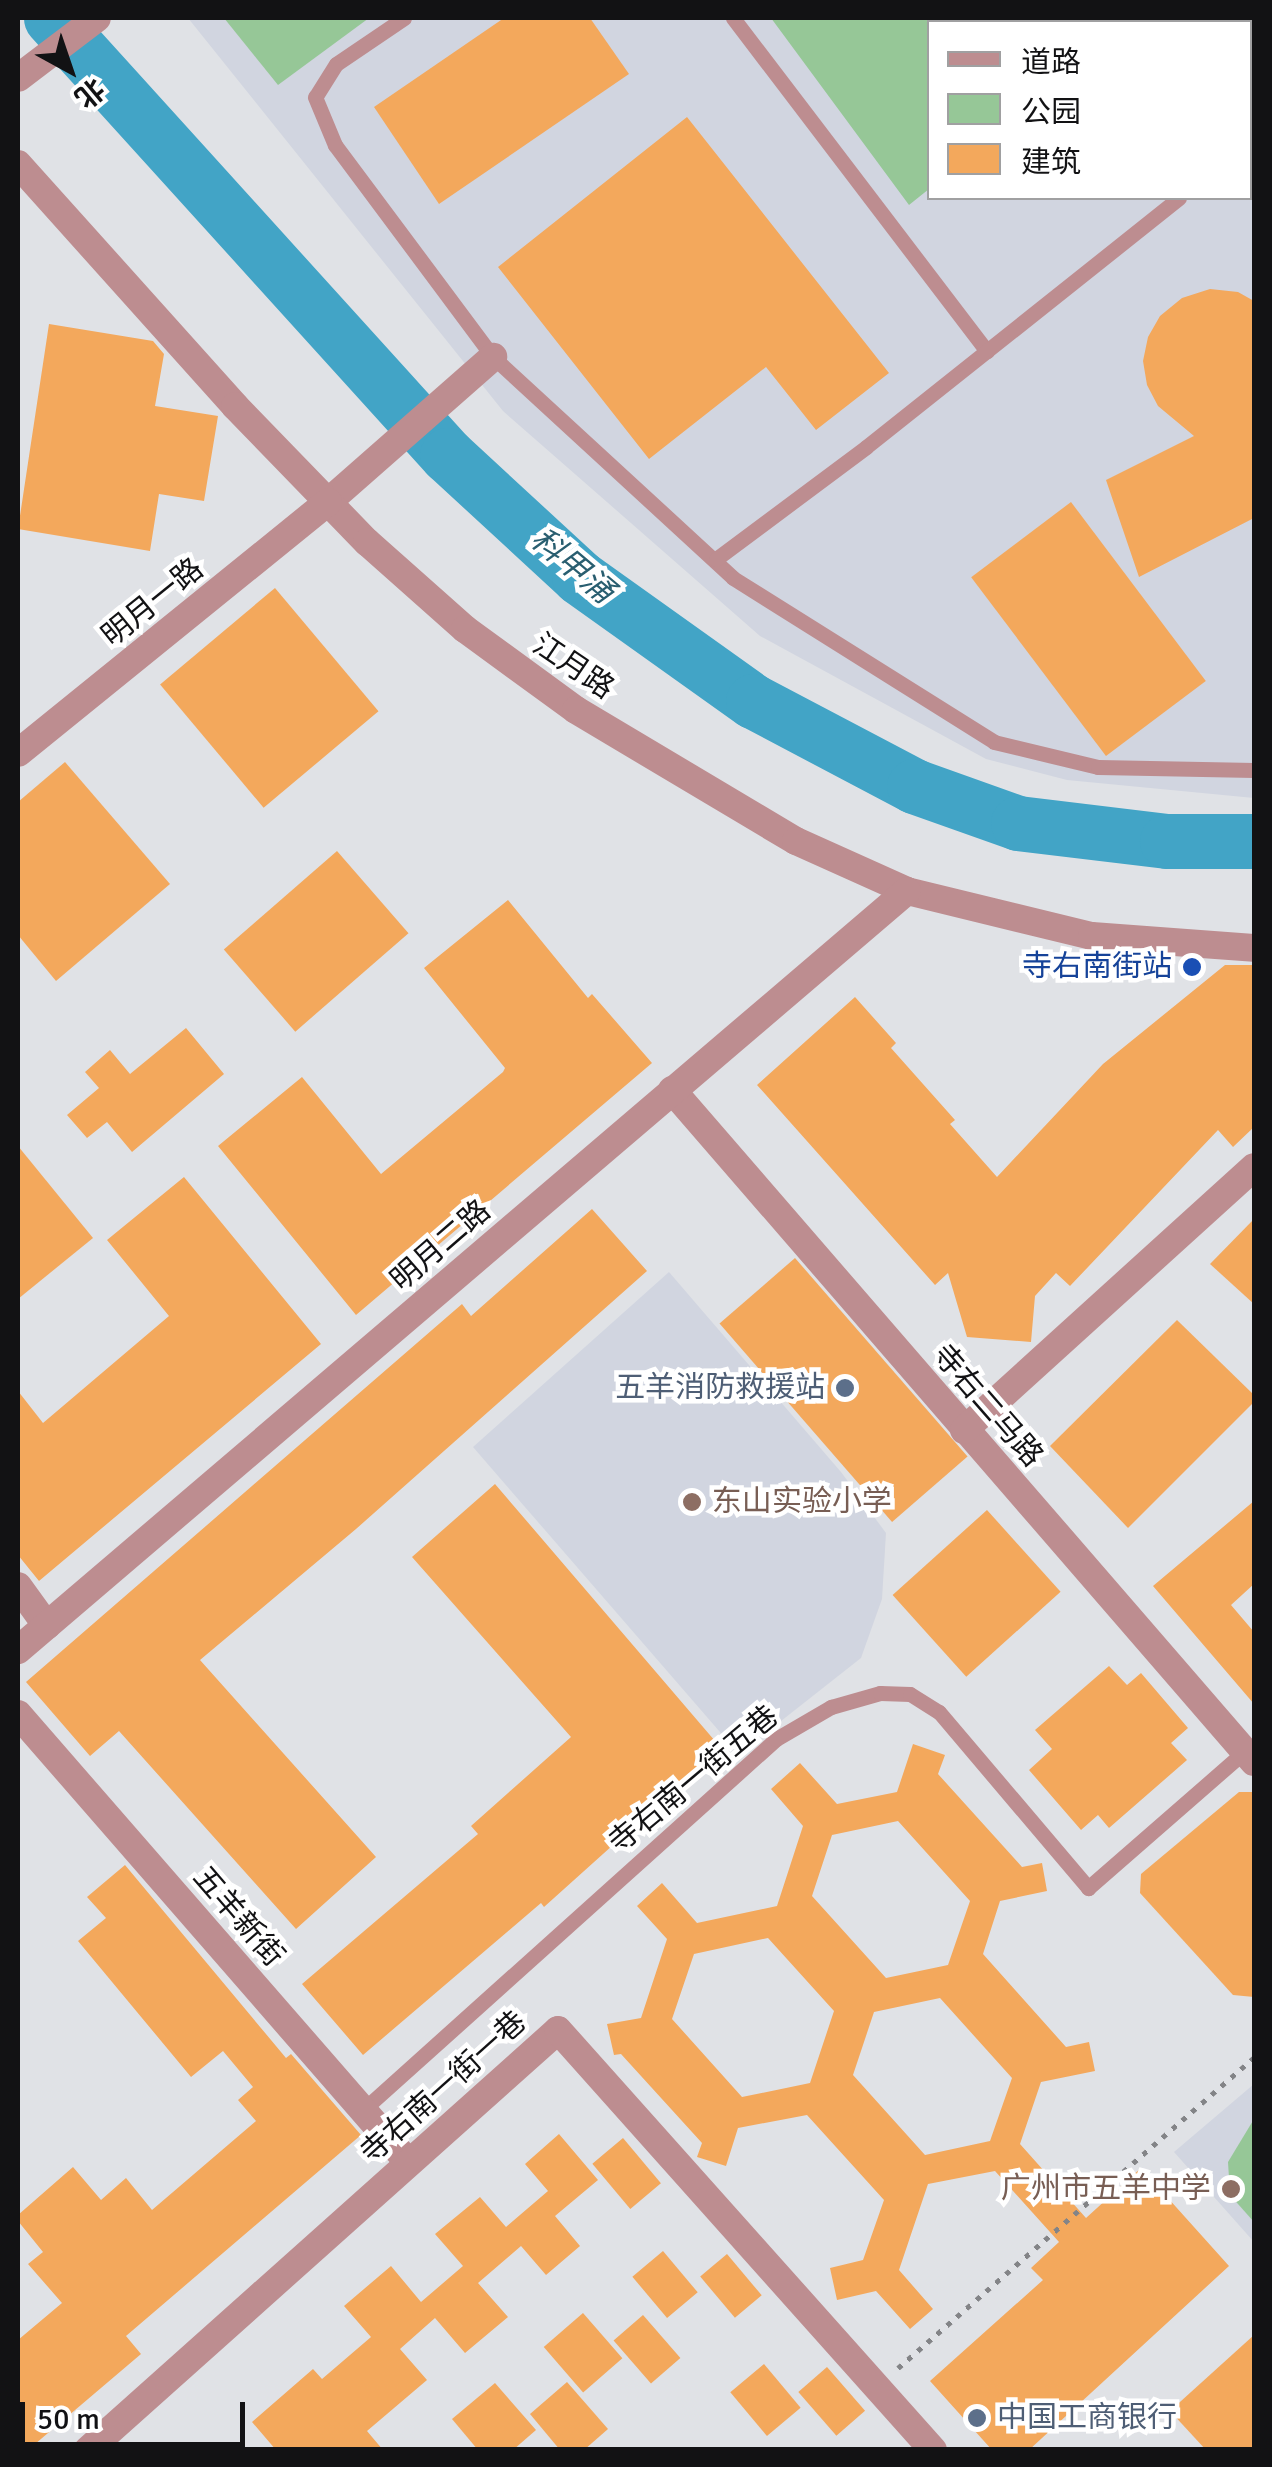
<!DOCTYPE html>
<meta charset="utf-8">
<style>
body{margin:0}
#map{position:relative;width:1272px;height:2467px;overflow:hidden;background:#e0e2e6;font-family:Signika,"Noto Sans SC",sans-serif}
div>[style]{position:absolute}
.built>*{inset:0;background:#d1d5e0}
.green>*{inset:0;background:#96c797}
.river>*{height:55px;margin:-27.5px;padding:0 27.5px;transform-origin:27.5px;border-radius:27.5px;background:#42a4c6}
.building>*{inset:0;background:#f3a85c;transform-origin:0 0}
.path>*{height:5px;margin-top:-2.5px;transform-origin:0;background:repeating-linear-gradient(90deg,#838487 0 5px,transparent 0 13px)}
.service>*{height:15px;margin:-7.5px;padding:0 7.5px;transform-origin:7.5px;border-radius:7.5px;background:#bd8d90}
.minor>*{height:28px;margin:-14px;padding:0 14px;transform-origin:14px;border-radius:14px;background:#bd8d90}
.tertiary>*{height:28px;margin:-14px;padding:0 14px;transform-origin:14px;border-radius:14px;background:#bd8d90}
.dots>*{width:28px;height:28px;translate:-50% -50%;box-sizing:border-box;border:5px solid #fff;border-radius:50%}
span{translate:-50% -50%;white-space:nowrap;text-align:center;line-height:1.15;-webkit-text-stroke:9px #fff;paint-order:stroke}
.street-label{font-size:30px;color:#121214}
.transit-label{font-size:30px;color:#164399}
.right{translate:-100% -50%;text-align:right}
.service-label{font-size:30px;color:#4e5e75}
.left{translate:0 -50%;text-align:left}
.education-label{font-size:30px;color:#785e54}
.water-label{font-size:32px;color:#295e70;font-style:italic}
.frame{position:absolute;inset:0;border:20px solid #121214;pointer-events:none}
.legend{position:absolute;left:927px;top:20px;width:325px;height:180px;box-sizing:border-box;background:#fff;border:2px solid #a0a0a1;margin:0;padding:12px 18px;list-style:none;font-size:30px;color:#121214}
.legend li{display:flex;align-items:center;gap:20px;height:50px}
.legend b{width:50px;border:2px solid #a0a0a1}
.north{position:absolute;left:20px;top:20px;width:100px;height:100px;-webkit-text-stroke:8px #fff;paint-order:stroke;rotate:140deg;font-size:28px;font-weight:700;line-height:40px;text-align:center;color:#121214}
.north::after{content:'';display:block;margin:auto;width:35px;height:45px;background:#121214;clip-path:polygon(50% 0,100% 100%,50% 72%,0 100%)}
.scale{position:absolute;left:20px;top:2402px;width:225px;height:45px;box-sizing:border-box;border:5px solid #121214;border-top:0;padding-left:12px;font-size:30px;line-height:35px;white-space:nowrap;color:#121214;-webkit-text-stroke:8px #fff;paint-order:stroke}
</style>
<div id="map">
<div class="built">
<i style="clip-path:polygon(evenodd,188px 18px,1254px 18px,1254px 798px,1067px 780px,986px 759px,760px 636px,503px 411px,188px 18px,930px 22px,1250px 22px,1250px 198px,930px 198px,930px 22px)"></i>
<i style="clip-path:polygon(669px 1272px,841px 1472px,886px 1533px,882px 1599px,861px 1658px,739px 1754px,473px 1447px)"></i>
<i style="clip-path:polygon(1254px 2084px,1254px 2242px,1174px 2152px)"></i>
</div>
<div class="green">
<i style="clip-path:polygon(224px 18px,369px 18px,278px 85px)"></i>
<i style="clip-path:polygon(771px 18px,1123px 18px,1127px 22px,930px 22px,929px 189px,909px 205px)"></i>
<i style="clip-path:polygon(1254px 2119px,1254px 2222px,1230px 2195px,1228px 2162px)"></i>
</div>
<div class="river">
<i style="left:51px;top:18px;width:590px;rotate:47.82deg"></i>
<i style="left:447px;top:455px;width:180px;rotate:42.7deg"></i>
<i style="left:579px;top:577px;width:214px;rotate:35.5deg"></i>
<i style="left:753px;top:701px;width:182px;rotate:27.8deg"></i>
<i style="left:914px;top:786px;width:110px;rotate:19.6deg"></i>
<i style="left:1018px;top:823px;width:150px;rotate:6.9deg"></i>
<i style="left:1167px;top:841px;width:87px"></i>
</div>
<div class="building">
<i style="clip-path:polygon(504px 18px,590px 18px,629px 74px,439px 204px,374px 107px)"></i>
<i style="clip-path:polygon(687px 117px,889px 373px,816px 430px,766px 367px,649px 459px,498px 267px)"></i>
<i style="clip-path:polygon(1210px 289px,1238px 292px,1254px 301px,1254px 518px,1139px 577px,1106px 480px,1194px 436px,1158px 406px,1147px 385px,1143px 361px,1148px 337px,1160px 316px,1182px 298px)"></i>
<i style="clip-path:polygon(49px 324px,153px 341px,164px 354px,155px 406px,218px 416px,204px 501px,159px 494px,150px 551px,18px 529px)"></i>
<i style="left:1071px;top:502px;width:224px;height:125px;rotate:53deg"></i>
<i style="left:275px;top:588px;width:161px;height:150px;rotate:50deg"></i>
<i style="clip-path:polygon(65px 762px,170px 884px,56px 981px,18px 935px,18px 802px)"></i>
<i style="left:337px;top:851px;width:109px;height:150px;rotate:49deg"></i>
<i style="clip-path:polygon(508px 900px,588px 998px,592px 994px,652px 1063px,356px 1315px,218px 1146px,302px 1077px,381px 1174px,503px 1072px,505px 1068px,424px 968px)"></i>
<i style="clip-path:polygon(1225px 965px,1254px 965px,1254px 1127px,1233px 1147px,1218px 1130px,1070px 1286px,1056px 1273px,1035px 1296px,1031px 1342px,967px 1337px,948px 1273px,935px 1285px,757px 1085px,855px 997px,896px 1043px,891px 1048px,955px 1120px,950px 1124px,997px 1177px,1103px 1064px)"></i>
<i style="clip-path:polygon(186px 1028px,224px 1074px,132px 1152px,107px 1122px,87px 1138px,67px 1115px,99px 1088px,85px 1072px,110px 1050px,130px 1074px)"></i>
<i style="clip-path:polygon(18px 1146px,93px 1238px,18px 1299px)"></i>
<i style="clip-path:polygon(184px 1177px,321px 1344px,39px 1581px,18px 1555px,18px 1391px,43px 1423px,169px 1316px,107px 1240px)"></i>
<i style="clip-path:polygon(592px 1209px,647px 1271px,356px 1529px,200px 1660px,376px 1857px,296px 1929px,119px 1731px,90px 1756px,26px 1682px,462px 1304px,471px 1316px)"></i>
<i style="clip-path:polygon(1254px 1219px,1254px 1304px,1210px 1264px)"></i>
<i style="left:795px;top:1258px;width:263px;height:100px;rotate:49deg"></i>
<i style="clip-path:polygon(1177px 1320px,1254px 1395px,1254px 1402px,1128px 1528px,1050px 1446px)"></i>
<i style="clip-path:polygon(495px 1484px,721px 1748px,544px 1907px,541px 1903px,363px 2055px,302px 1984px,478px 1834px,471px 1826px,571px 1737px,412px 1557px)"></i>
<i style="clip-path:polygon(1254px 1501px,1254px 1584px,1231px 1605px,1254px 1632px,1254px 1704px,1153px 1586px)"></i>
<i style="left:987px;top:1510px;width:110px;height:127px;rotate:48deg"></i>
<i style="clip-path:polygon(1109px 1666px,1127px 1685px,1141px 1673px,1188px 1728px,1171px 1743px,1187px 1760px,1109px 1828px,1098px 1815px,1081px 1830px,1029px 1770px,1052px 1749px,1035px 1730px)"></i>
<i style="clip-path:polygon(evenodd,913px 1744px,945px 1755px,938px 1774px,1022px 1867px,1042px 1863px,1047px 1891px,1000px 1901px,983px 1954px,1066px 2047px,1089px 2042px,1095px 2071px,1041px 2082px,1020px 2144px,1086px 2218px,1141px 2168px,1229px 2266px,1029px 2450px,992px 2450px,930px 2381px,1043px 2280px,1031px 2268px,1059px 2242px,995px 2171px,928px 2184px,899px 2270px,933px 2309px,910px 2329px,876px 2291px,837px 2300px,830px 2268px,863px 2260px,884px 2200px,807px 2115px,738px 2128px,726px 2166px,697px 2157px,702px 2143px,621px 2054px,614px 2055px,607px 2024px,641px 2018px,667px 1939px,637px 1906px,662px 1883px,697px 1923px,777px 1906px,803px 1826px,771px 1789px,800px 1763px,837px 1804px,897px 1792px,913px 1744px,898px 1821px,970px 1901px,948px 1965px,886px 1978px,812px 1896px,832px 1835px,898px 1821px,913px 1744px,768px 1938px,834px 2011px,810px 2083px,742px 2097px,672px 2019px,694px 1954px,768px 1938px,913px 1744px,940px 1998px,1012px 2078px,990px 2141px,925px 2155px,853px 2075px,874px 2012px,940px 1998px)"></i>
<i style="clip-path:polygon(1239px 1792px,1254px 1792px,1254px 1997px,1233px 1995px,1140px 1893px,1141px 1874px)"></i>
<i style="clip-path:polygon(125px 1865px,286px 2058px,291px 2054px,361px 2135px,126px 2336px,141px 2354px,28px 2450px,18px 2450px,18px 2340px,62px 2303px,28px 2264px,43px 2252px,18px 2221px,18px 2215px,73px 2167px,101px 2200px,126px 2178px,152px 2210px,256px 2121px,238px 2100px,253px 2087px,223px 2051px,191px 2077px,78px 1941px,106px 1918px,87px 1897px)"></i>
<i style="clip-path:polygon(559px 2134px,598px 2180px,555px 2216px,580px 2246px,546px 2275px,521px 2246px,478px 2283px,508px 2317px,465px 2353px,435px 2318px,400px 2349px,427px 2380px,367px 2431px,383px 2450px,276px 2450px,252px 2422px,313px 2369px,322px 2379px,371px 2337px,344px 2306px,391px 2266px,421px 2302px,463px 2266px,435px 2234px,480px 2197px,506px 2227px,548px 2191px,525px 2164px)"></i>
<i style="left:623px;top:2138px;width:59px;height:40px;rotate:50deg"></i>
<i style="left:663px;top:2251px;width:54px;height:40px;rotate:50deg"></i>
<i style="left:727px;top:2254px;width:54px;height:35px;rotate:50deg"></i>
<i style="left:583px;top:2313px;width:60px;height:52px;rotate:49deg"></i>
<i style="left:643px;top:2315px;width:57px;height:39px;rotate:49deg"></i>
<i style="clip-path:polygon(1254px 2335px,1254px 2450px,1206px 2450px,1170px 2411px)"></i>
<i style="left:764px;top:2364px;width:57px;height:44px;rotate:50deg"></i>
<i style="left:827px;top:2367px;width:58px;height:38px;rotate:49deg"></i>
<i style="clip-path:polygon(567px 2382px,608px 2429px,584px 2450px,560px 2450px,530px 2414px)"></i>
<i style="clip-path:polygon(495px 2383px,536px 2430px,513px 2450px,478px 2450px,452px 2419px)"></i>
</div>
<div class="path">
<i style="left:898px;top:2368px;width:473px;rotate:-41.1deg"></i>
</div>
<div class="service">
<i style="left:404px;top:18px;width:82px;rotate:145.9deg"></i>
<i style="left:336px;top:64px;width:39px;rotate:122deg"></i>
<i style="left:315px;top:97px;width:52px;rotate:67.4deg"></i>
<i style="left:335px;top:145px;width:264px;rotate:53.3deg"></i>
<i style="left:493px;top:357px;width:326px;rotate:42.6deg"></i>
<i style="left:733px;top:578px;width:308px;rotate:32.1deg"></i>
<i style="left:994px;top:742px;width:107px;rotate:13.5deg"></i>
<i style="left:1098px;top:767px;width:156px;rotate:1.1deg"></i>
<i style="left:733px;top:18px;width:419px;rotate:52.7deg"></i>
<i style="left:1178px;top:18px;width:5px;rotate:53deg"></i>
<i style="left:1250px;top:112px;width:7px;rotate:56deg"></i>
<i style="left:1250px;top:141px;width:6px;rotate:-45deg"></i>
<i style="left:716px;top:559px;width:187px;rotate:-36.7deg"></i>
<i style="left:866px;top:447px;width:400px;rotate:-38.5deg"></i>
<i style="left:363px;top:2110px;width:555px;rotate:-41.93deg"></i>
<i style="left:776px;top:1739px;width:64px;rotate:-30.2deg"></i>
<i style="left:831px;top:1707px;width:51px;rotate:-15.9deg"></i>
<i style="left:880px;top:1693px;width:30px;rotate:2deg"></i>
<i style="left:910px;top:1694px;width:34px;rotate:32deg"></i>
<i style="left:939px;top:1712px;width:231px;rotate:49.7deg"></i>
<i style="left:1088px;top:1888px;width:208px;rotate:-41.1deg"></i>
</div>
<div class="minor">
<i style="left:328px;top:502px;width:220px;rotate:-41.3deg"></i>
<i style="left:672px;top:1090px;width:889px;rotate:49.11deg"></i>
<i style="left:964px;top:1430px;width:391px;rotate:-42.2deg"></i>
<i style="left:18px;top:1586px;width:49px;rotate:54.1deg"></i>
<i style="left:18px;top:1714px;width:595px;rotate:48.95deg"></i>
<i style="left:88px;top:2450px;width:630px;rotate:-41.78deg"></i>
<i style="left:558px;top:2030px;width:563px;rotate:48.24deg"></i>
</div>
<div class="tertiary">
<i style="left:18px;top:78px;width:99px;rotate:-37.2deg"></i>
<i style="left:18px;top:164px;width:325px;rotate:48.1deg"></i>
<i style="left:235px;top:406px;width:190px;rotate:45.9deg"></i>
<i style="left:367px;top:542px;width:131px;rotate:41.6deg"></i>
<i style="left:465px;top:629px;width:137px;rotate:36.1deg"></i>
<i style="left:576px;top:710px;width:256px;rotate:30.8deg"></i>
<i style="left:796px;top:841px;width:122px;rotate:24.2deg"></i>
<i style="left:907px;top:891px;width:190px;rotate:13.7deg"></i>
<i style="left:1092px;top:936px;width:162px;rotate:4.2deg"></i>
<i style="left:18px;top:753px;width:399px;rotate:-39deg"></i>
<i style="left:18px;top:1650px;width:1169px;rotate:-40.49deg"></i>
</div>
<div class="dots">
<i style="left:1192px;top:967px;background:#1a4fb4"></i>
<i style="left:845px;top:1388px;background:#5c6f8a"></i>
<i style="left:692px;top:1502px;background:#8d6e63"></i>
<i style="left:1231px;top:2189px;background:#8d6e63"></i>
<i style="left:977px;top:2418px;background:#5c6f8a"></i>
</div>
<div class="street-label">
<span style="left:153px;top:603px;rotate:-39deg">明月一路</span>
<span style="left:573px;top:667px;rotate:34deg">江月路</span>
<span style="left:441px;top:1246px;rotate:-41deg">明月二路</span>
<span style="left:987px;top:1406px;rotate:49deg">寺右二马路</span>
<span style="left:694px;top:1780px;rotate:-40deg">寺右南一街五巷</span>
<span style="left:238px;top:1917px;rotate:49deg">五羊新街</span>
<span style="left:444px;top:2088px;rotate:-42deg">寺右南一街一巷</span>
</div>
<div class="transit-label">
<span class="right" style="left:1172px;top:967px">寺右南街站</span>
</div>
<div class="service-label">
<span class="right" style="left:825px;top:1388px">五羊消防救援站</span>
<span class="left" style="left:997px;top:2418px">中国工商银行</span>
</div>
<div class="education-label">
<span class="left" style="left:712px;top:1502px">东山实验小学</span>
<span class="right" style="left:1211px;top:2189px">广州市五羊中学</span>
</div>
<div class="water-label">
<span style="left:572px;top:566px;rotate:40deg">科甲涌</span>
</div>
<div class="frame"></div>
<ul class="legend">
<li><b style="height:12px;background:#bd8d90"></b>道路</li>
<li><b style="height:28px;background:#96c797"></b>公园</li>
<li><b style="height:28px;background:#f3a85c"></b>建筑</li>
</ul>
<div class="north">北</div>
<div class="scale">50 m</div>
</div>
